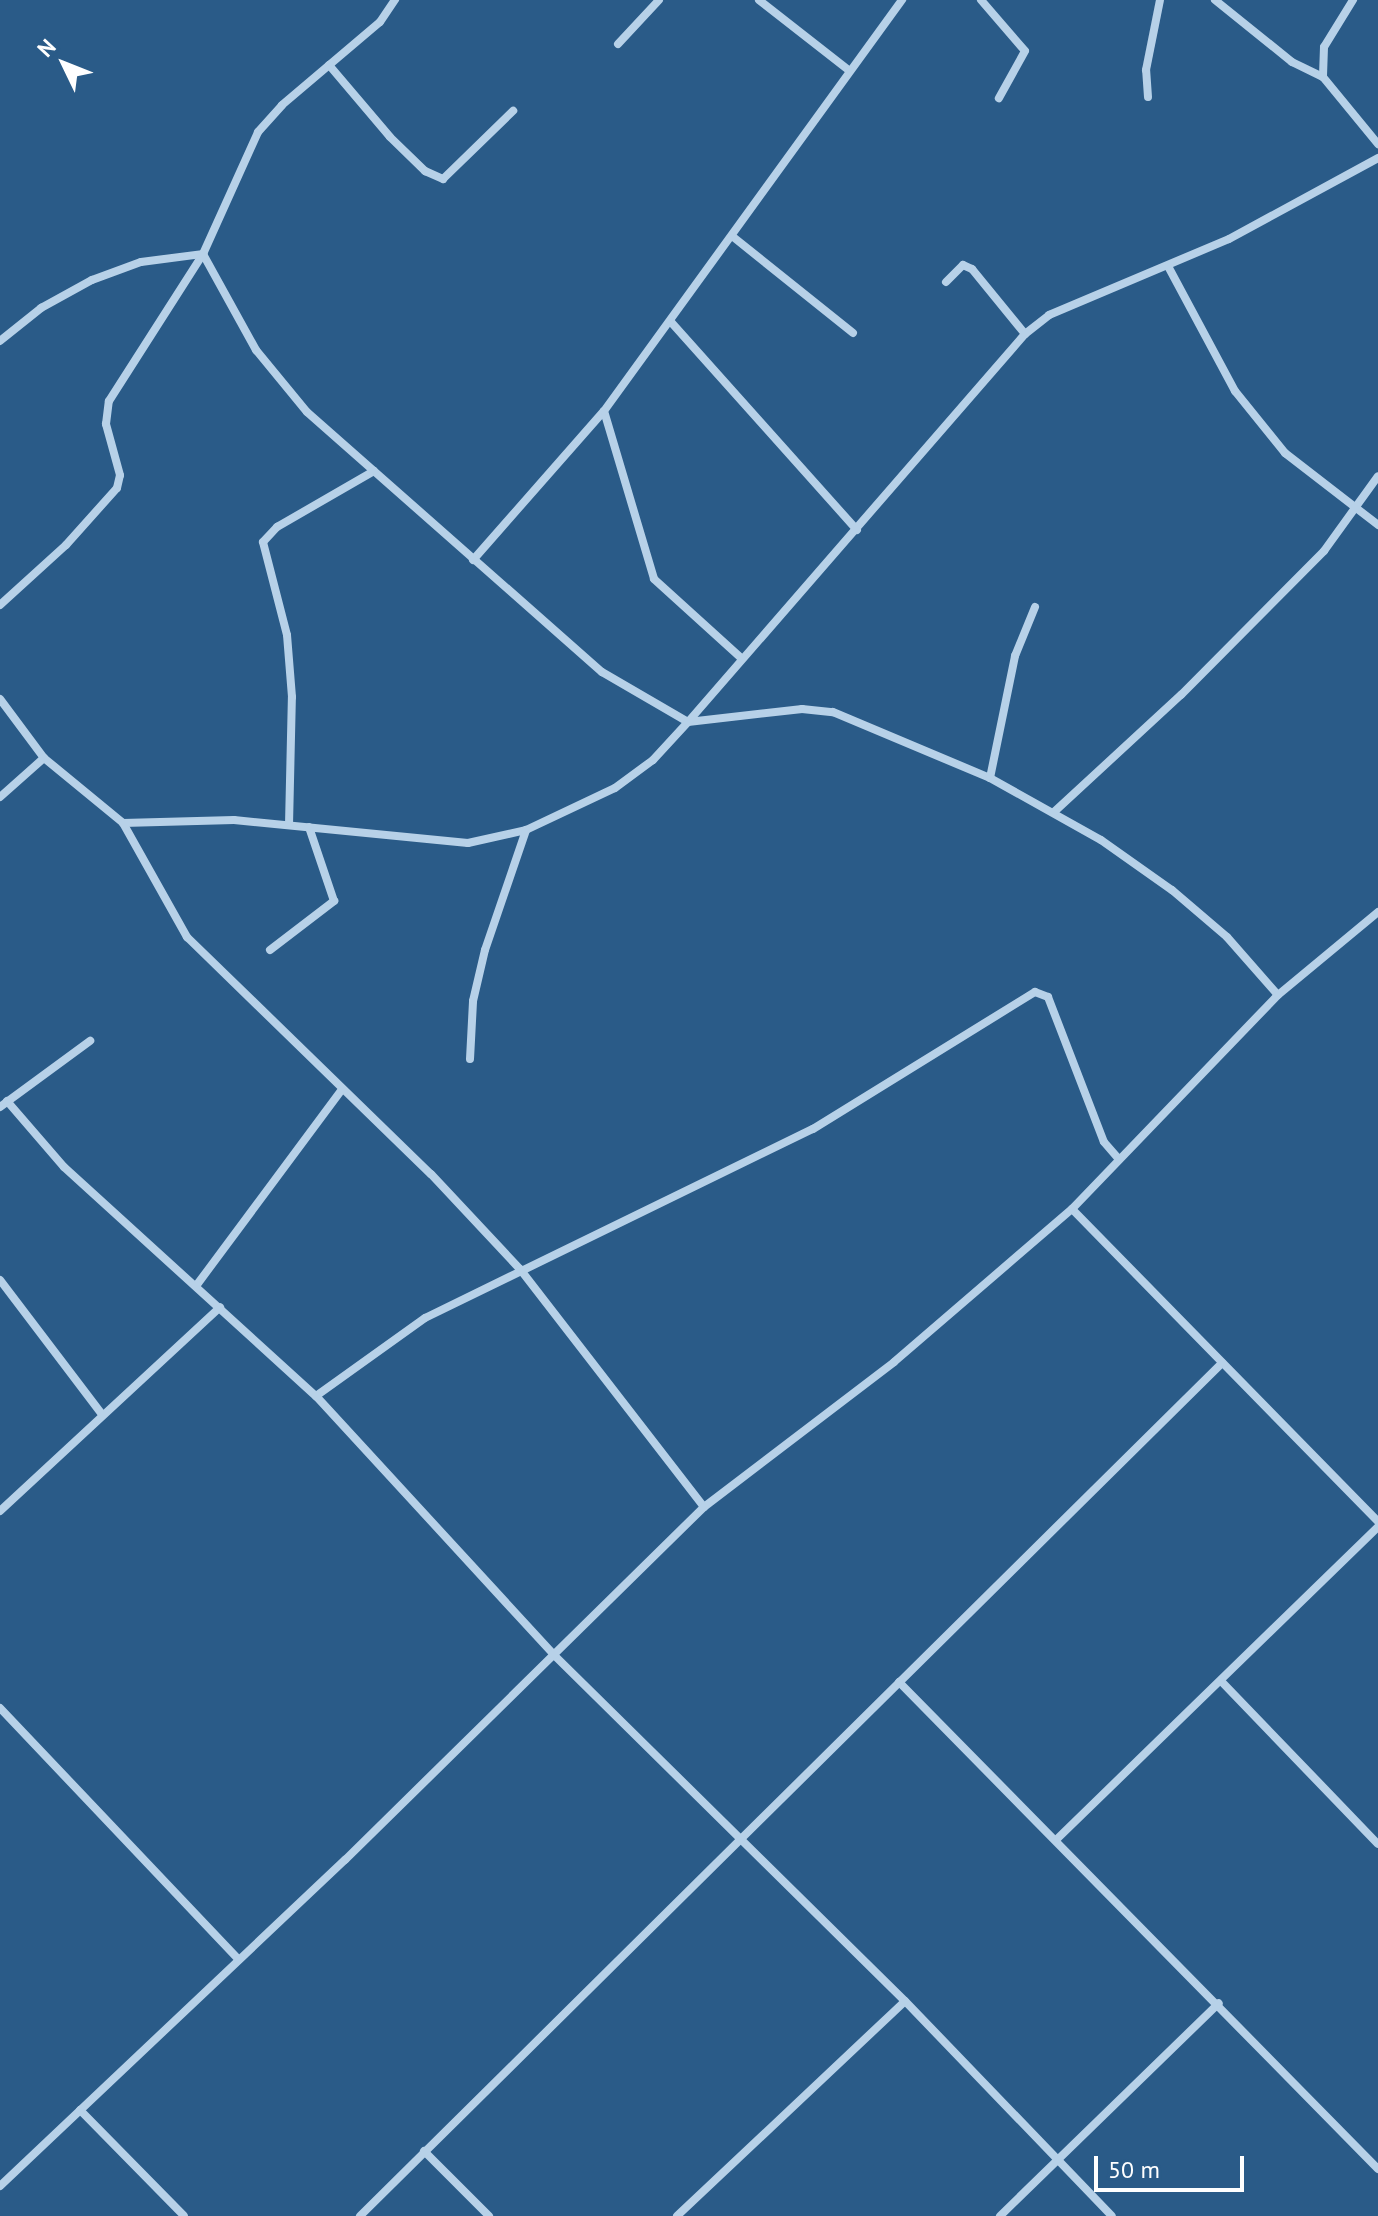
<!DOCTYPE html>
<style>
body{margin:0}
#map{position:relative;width:1378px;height:2216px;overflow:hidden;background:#2a5b88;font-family:"PT Sans",sans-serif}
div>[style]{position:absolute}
.minor>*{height:8px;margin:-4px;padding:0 4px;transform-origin:4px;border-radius:4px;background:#b7d1e8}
span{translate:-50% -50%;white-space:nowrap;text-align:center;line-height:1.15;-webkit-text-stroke:6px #2a5b88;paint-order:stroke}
.north{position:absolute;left:24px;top:24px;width:80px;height:80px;-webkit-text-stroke:6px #2a5b88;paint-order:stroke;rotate:313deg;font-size:22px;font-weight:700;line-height:32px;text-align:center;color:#fff}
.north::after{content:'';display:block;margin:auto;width:28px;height:36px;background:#fff;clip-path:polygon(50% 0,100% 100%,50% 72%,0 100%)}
.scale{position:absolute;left:1094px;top:2156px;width:150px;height:36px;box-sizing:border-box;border:4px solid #fff;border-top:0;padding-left:10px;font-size:24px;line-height:28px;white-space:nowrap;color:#fff;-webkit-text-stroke:6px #2a5b88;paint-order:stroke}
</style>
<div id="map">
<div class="minor">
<i style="left:759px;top:0;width:115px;rotate:38deg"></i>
<i style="left:981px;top:0;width:67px;rotate:49.2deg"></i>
<i style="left:1025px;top:51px;width:54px;rotate:119deg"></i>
<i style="left:1215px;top:0;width:99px;rotate:38.8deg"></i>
<i style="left:1292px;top:62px;width:34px;rotate:26deg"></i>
<i style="left:1353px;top:0;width:55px;rotate:121.7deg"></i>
<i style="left:1324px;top:47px;width:30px;rotate:92deg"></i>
<i style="left:1323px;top:77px;width:87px;rotate:50.6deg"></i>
<i style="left:618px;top:44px;width:60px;rotate:-47deg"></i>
<i style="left:329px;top:65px;width:94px;rotate:49.7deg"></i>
<i style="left:390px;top:137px;width:49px;rotate:44.2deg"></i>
<i style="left:425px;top:171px;width:20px;rotate:24deg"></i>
<i style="left:443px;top:179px;width:98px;rotate:-44.2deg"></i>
<i style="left:1148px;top:97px;width:27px;rotate:-94deg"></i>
<i style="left:1146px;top:70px;width:71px;rotate:-78.7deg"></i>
<i style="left:732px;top:236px;width:155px;rotate:38.7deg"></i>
<i style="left:1169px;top:268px;width:140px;rotate:61.8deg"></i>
<i style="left:1235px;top:391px;width:80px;rotate:51.1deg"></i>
<i style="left:1285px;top:453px;width:118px;rotate:37.7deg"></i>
<i style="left:946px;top:282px;width:24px;rotate:-45deg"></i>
<i style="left:963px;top:265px;width:10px;rotate:24deg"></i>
<i style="left:972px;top:269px;width:84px;rotate:50.8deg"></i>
<i style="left:671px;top:322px;width:279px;rotate:48.2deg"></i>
<i style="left:0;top:341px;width:53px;rotate:-38.8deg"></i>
<i style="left:41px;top:308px;width:58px;rotate:-28.8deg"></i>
<i style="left:92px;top:280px;width:52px;rotate:-20.2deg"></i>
<i style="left:141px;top:262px;width:63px;rotate:-7.4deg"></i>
<i style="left:203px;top:254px;width:110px;rotate:61.1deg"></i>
<i style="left:256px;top:350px;width:80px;rotate:50.6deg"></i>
<i style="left:307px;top:412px;width:393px;rotate:41.4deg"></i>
<i style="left:602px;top:672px;width:99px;rotate:30.2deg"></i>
<i style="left:688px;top:722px;width:115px;rotate:-6.5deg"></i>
<i style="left:802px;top:709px;width:31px;rotate:6deg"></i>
<i style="left:833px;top:712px;width:170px;rotate:22.8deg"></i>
<i style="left:990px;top:778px;width:127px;rotate:29.2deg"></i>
<i style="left:1101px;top:840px;width:87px;rotate:35.2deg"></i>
<i style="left:1172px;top:890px;width:72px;rotate:40.5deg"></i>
<i style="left:1227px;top:937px;width:77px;rotate:48.7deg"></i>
<i style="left:604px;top:411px;width:175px;rotate:73.4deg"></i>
<i style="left:654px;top:579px;width:118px;rotate:42.2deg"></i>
<i style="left:473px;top:560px;width:198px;rotate:-48.7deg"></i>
<i style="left:604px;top:411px;width:508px;rotate:-54.06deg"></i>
<i style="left:0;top:605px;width:89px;rotate:-42.3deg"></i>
<i style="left:66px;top:545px;width:76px;rotate:-48.2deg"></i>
<i style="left:117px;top:488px;width:13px;rotate:-77deg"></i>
<i style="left:120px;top:475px;width:53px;rotate:-105.4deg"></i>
<i style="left:106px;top:424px;width:23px;rotate:-83deg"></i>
<i style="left:109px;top:401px;width:174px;rotate:-57.4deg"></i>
<i style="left:203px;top:254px;width:134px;rotate:-65.7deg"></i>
<i style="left:258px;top:132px;width:36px;rotate:-48deg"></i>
<i style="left:282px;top:105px;width:128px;rotate:-40.3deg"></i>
<i style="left:380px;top:22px;width:27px;rotate:-56deg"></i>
<i style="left:0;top:699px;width:74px;rotate:53.3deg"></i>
<i style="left:44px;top:758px;width:102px;rotate:39.4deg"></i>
<i style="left:123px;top:823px;width:131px;rotate:60.7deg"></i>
<i style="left:187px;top:937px;width:340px;rotate:44.2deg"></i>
<i style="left:431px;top:1174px;width:130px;rotate:46.9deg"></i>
<i style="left:520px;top:1269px;width:301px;rotate:52.3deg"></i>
<i style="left:990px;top:778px;width:125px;rotate:-78.4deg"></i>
<i style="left:1015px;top:656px;width:53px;rotate:-67.8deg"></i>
<i style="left:0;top:797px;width:59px;rotate:-41.6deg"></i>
<i style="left:1054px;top:812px;width:173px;rotate:-42.7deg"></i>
<i style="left:1181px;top:695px;width:203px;rotate:-45.2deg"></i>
<i style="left:1324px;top:551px;width:92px;rotate:-54.2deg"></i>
<i style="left:123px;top:823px;width:111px;rotate:-1.5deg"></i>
<i style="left:234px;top:820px;width:235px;rotate:5.6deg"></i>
<i style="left:468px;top:843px;width:59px;rotate:-12.6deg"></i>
<i style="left:526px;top:830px;width:98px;rotate:-25.3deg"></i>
<i style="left:615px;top:788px;width:47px;rotate:-36.4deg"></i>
<i style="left:653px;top:760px;width:52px;rotate:-47.4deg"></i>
<i style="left:688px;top:722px;width:514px;rotate:-49.02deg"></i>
<i style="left:1025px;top:334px;width:31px;rotate:-38deg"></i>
<i style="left:1049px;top:315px;width:195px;rotate:-22.9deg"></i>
<i style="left:1229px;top:239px;width:170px;rotate:-28.5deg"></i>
<i style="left:289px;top:825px;width:128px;rotate:-88.7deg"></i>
<i style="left:292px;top:697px;width:62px;rotate:-94.6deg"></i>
<i style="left:287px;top:635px;width:96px;rotate:-104.5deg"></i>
<i style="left:263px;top:542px;width:21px;rotate:-47deg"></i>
<i style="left:277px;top:527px;width:112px;rotate:-30deg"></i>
<i style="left:270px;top:950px;width:81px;rotate:-37.4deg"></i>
<i style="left:334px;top:901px;width:78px;rotate:-108.7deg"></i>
<i style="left:470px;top:1059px;width:58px;rotate:-87deg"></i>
<i style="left:473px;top:1001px;width:52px;rotate:-76.8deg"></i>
<i style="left:485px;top:950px;width:127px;rotate:-71.1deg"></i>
<i style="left:7px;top:1101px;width:87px;rotate:49.2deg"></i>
<i style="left:64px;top:1167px;width:341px;rotate:42.3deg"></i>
<i style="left:316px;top:1396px;width:350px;rotate:47.4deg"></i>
<i style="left:553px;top:1654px;width:494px;rotate:44.6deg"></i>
<i style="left:905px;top:2001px;width:298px;rotate:46.1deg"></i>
<i style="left:0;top:1107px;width:112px;rotate:-36.3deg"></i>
<i style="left:1072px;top:1209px;width:437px;rotate:45.6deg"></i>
<i style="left:0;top:1280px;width:167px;rotate:52.8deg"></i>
<i style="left:196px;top:1286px;width:243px;rotate:-53.4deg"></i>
<i style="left:316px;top:1396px;width:134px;rotate:-35.6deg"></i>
<i style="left:425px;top:1318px;width:432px;rotate:-26deg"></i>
<i style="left:813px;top:1129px;width:261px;rotate:-31.7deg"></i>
<i style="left:1035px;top:992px;width:14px;rotate:21deg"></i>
<i style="left:1048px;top:997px;width:155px;rotate:68.9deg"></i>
<i style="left:1104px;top:1142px;width:21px;rotate:49deg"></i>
<i style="left:0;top:1511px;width:300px;rotate:-42.8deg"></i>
<i style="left:1221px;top:1681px;width:226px;rotate:46.1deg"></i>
<i style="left:899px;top:1682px;width:683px;rotate:45.47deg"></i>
<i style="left:0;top:1708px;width:347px;rotate:46.5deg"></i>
<i style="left:1057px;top:1839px;width:448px;rotate:-44.2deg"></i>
<i style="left:80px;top:2110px;width:148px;rotate:45.5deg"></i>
<i style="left:424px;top:2151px;width:92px;rotate:45deg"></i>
<i style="left:0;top:2186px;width:475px;rotate:-43.4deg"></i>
<i style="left:345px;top:1860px;width:503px;rotate:-44.52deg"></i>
<i style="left:704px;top:1507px;width:239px;rotate:-37.3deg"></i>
<i style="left:894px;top:1362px;width:235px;rotate:-40.7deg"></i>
<i style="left:1072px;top:1209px;width:297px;rotate:-46.1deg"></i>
<i style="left:1278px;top:995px;width:130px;rotate:-39.7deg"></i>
<i style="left:360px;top:2216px;width:1213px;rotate:-44.7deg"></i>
<i style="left:677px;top:2216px;width:313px;rotate:-43.3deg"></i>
<i style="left:1000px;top:2216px;width:305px;rotate:-44.2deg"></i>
</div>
<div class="north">N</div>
<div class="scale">50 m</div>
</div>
